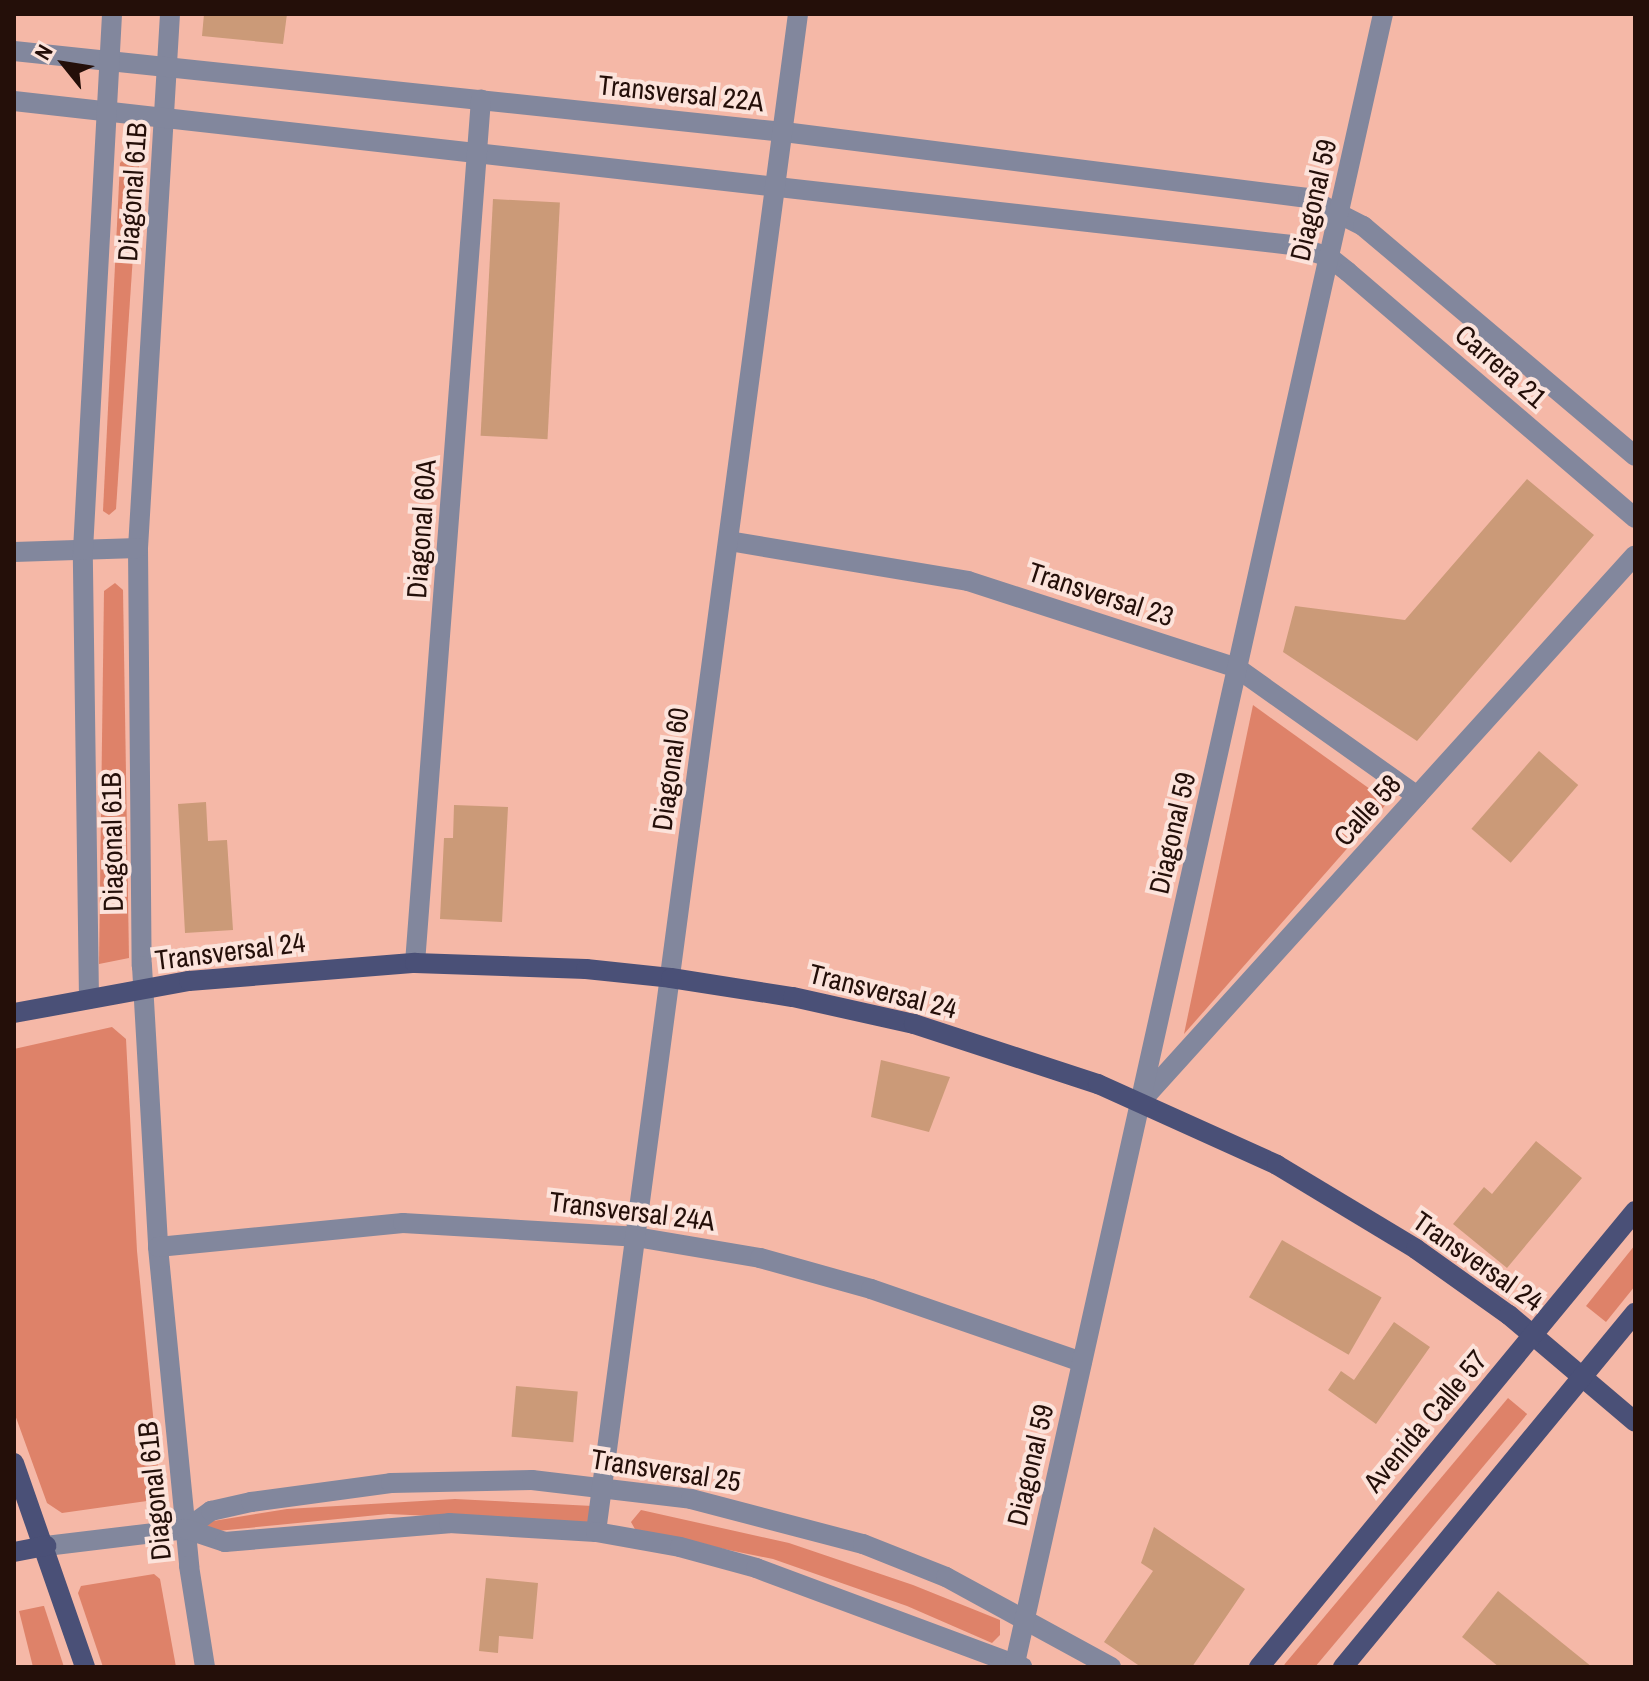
<!DOCTYPE html>
<style>
body{margin:0}
#map{position:relative;width:1649px;height:1681px;overflow:hidden;background:#f5b8a7;font-family:"Archivo Narrow",sans-serif}
div>[style]{position:absolute}
.green>*{inset:0;background:#de8269;transform-origin:0 0}
.building>*{inset:0;background:#cb9a78;transform-origin:0 0}
.minor>*{height:20px;margin:-10px;padding:0 10px;transform-origin:10px;border-radius:10px;background:#82879d}
.major>*{height:20px;margin:-10px;padding:0 10px;transform-origin:10px;border-radius:10px;background:#4a5077}
span{translate:-50% -50%;white-space:nowrap;text-align:center;line-height:1.15;-webkit-text-stroke:8px #fce3db;paint-order:stroke}
.street-label{font-size:28px;color:#240f09}
.frame{position:absolute;inset:0;border:16px solid #240f09;pointer-events:none}
.north{position:absolute;left:24px;top:24px;width:80px;height:80px;-webkit-text-stroke:6px #fce3db;paint-order:stroke;rotate:300deg;font-size:22px;font-weight:700;line-height:32px;text-align:center;color:#240f09}
.north::after{content:'';display:block;margin:auto;width:28px;height:36px;background:#240f09;clip-path:polygon(50% 0,100% 100%,50% 72%,0 100%)}
</style>
<div id="map">
<div class="green">
<i style="clip-path:polygon(132px 152px,139px 166px,116px 509px,109px 515px,103px 511px,120px 163px)"></i>
<i style="clip-path:polygon(115px 583px,123px 590px,129px 958px,99px 964px,104px 591px)"></i>
<i style="clip-path:polygon(1253px 705px,1388px 802px,1184px 1034px)"></i>
<i style="clip-path:polygon(112px 1027px,126px 1039px,137px 1251px,160px 1487px,154px 1500px,62px 1513px,47px 1503px,14px 1412px,14px 1049px)"></i>
<i style="clip-path:polygon(1635px 1245px,1635px 1286px,1606px 1322px,1586px 1306px)"></i>
<i style="left:1508px;top:1398px;width:25px;height:348px;rotate:40deg"></i>
<i style="clip-path:polygon(455px 1499px,593px 1506px,592px 1523px,388px 1514px,207px 1532px,207px 1522px,287px 1509px)"></i>
<i style="clip-path:polygon(641px 1510px,789px 1543px,913px 1585px,1000px 1620px,1000px 1635px,992px 1643px,907px 1606px,773px 1559px,636px 1531px,631px 1522px)"></i>
<i style="clip-path:polygon(154px 1574px,160px 1579px,176px 1667px,103px 1667px,78px 1593px,81px 1586px)"></i>
<i style="clip-path:polygon(43px 1606px,44px 1606px,64px 1667px,33px 1667px,19px 1611px)"></i>
</div>
<div class="building">
<i style="clip-path:polygon(204px 14px,287px 14px,283px 44px,202px 36px)"></i>
<i style="left:493px;top:199px;width:67px;height:237px;rotate:3deg"></i>
<i style="clip-path:polygon(1527px 479px,1594px 535px,1417px 741px,1283px 652px,1295px 606px,1405px 620px)"></i>
<i style="left:1539px;top:751px;width:52px;height:103px;rotate:41deg"></i>
<i style="clip-path:polygon(206px 802px,208px 841px,227px 840px,233px 930px,185px 933px,178px 804px)"></i>
<i style="clip-path:polygon(454px 805px,508px 807px,502px 922px,440px 919px,444px 838px,453px 838px)"></i>
<i style="clip-path:polygon(881px 1060px,950px 1077px,929px 1132px,871px 1117px)"></i>
<i style="clip-path:polygon(1536px 1141px,1582px 1178px,1507px 1268px,1453px 1224px,1484px 1187px,1492px 1194px)"></i>
<i style="left:1282px;top:1240px;width:115px;height:66px;rotate:30deg"></i>
<i style="clip-path:polygon(1394px 1322px,1430px 1347px,1376px 1424px,1328px 1390px,1341px 1371px,1354px 1380px)"></i>
<i style="left:516px;top:1386px;width:62px;height:51px;rotate:5deg"></i>
<i style="clip-path:polygon(1154px 1527px,1245px 1589px,1192px 1667px,1141px 1667px,1104px 1642px,1153px 1571px,1141px 1563px)"></i>
<i style="clip-path:polygon(486px 1578px,538px 1583px,533px 1639px,499px 1636px,498px 1653px,479px 1651px)"></i>
<i style="clip-path:polygon(1498px 1591px,1592px 1667px,1499px 1667px,1462px 1637px)"></i>
</div>
<div class="minor">
<i style="left:170px;top:14px;width:535px;rotate:93.43deg"></i>
<i style="left:138px;top:548px;width:418px;rotate:89.5deg"></i>
<i style="left:142px;top:966px;width:281px;rotate:86.7deg"></i>
<i style="left:158px;top:1247px;width:321px;rotate:84.4deg"></i>
<i style="left:189px;top:1566px;width:102px;rotate:81deg"></i>
<i style="left:14px;top:51px;width:774px;rotate:6.01deg"></i>
<i style="left:784px;top:132px;width:528px;rotate:7.18deg"></i>
<i style="left:1308px;top:198px;width:62px;rotate:27deg"></i>
<i style="left:1363px;top:226px;width:356px;rotate:40.2deg"></i>
<i style="left:14px;top:101px;width:1286px;rotate:6.43deg"></i>
<i style="left:1292px;top:245px;width:39px;rotate:18deg"></i>
<i style="left:1329px;top:257px;width:24px;rotate:38deg"></i>
<i style="left:1348px;top:272px;width:378px;rotate:40.6deg"></i>
<i style="left:729px;top:541px;width:242px;rotate:9.5deg"></i>
<i style="left:968px;top:581px;width:283px;rotate:17.9deg"></i>
<i style="left:1237px;top:668px;width:221px;rotate:35.4deg"></i>
<i style="left:14px;top:552px;width:124px;rotate:-1.8deg"></i>
<i style="left:415px;top:963px;width:866px;rotate:-85.63deg"></i>
<i style="left:89px;top:999px;width:449px;rotate:-90.8deg"></i>
<i style="left:83px;top:550px;width:537px;rotate:-86.9deg"></i>
<i style="left:1143px;top:1099px;width:733px;rotate:-47.87deg"></i>
<i style="left:158px;top:1247px;width:246px;rotate:-5.6deg"></i>
<i style="left:403px;top:1223px;width:233px;rotate:3.4deg"></i>
<i style="left:636px;top:1237px;width:126px;rotate:9.6deg"></i>
<i style="left:760px;top:1258px;width:115px;rotate:15.6deg"></i>
<i style="left:871px;top:1289px;width:223px;rotate:19.1deg"></i>
<i style="left:186px;top:1529px;width:31px;rotate:-36deg"></i>
<i style="left:211px;top:1511px;width:41px;rotate:-12.7deg"></i>
<i style="left:251px;top:1502px;width:141px;rotate:-7.7deg"></i>
<i style="left:391px;top:1483px;width:141px;rotate:-1.2deg"></i>
<i style="left:532px;top:1480px;width:160px;rotate:6.8deg"></i>
<i style="left:691px;top:1499px;width:178px;rotate:14.7deg"></i>
<i style="left:863px;top:1544px;width:89px;rotate:21.7deg"></i>
<i style="left:946px;top:1577px;width:188px;rotate:28.6deg"></i>
<i style="left:596px;top:1532px;width:1531px;rotate:-82.42deg"></i>
<i style="left:46px;top:1546px;width:141px;rotate:-6.9deg"></i>
<i style="left:186px;top:1529px;width:41px;rotate:18.4deg"></i>
<i style="left:225px;top:1542px;width:225px;rotate:-4.8deg"></i>
<i style="left:449px;top:1523px;width:147px;rotate:3.5deg"></i>
<i style="left:596px;top:1532px;width:85px;rotate:10.1deg"></i>
<i style="left:680px;top:1547px;width:79px;rotate:15.4deg"></i>
<i style="left:756px;top:1568px;width:284px;rotate:20.4deg"></i>
<i style="left:1015px;top:1663px;width:1690px;rotate:-77.42deg"></i>
</div>
<div class="major">
<i style="left:14px;top:1013px;width:178px;rotate:-10.4deg"></i>
<i style="left:189px;top:981px;width:227px;rotate:-4.6deg"></i>
<i style="left:415px;top:963px;width:171px;rotate:2deg"></i>
<i style="left:586px;top:969px;width:85px;rotate:6deg"></i>
<i style="left:671px;top:978px;width:123px;rotate:8.9deg"></i>
<i style="left:793px;top:997px;width:124px;rotate:12.6deg"></i>
<i style="left:914px;top:1024px;width:194px;rotate:18.1deg"></i>
<i style="left:1098px;top:1084px;width:196px;rotate:24.3deg"></i>
<i style="left:1277px;top:1165px;width:162px;rotate:31.1deg"></i>
<i style="left:1416px;top:1249px;width:114px;rotate:35.4deg"></i>
<i style="left:1509px;top:1315px;width:165px;rotate:40.3deg"></i>
<i style="left:14px;top:1463px;width:216px;rotate:70.8deg"></i>
<i style="left:14px;top:1552px;width:33px;rotate:-11deg"></i>
<i style="left:1259px;top:1667px;width:591px;rotate:-50.49deg"></i>
<i style="left:1343px;top:1667px;width:459px;rotate:-50.5deg"></i>
</div>
<div class="street-label">
<span style="left:681px;top:93px;rotate:6deg">Transversal 22A</span>
<span style="left:132px;top:192px;rotate:-86deg">Diagonal 61B</span>
<span style="left:1313px;top:200px;rotate:-77deg">Diagonal 59</span>
<span style="left:1501px;top:366px;rotate:41deg">Carrera 21</span>
<span style="left:421px;top:529px;rotate:-86deg">Diagonal 60A</span>
<span style="left:1101px;top:594px;rotate:18deg">Transversal 23</span>
<span style="left:670px;top:769px;rotate:-82deg">Diagonal 60</span>
<span style="left:1367px;top:810px;rotate:-48deg">Calle 58</span>
<span style="left:1172px;top:833px;rotate:-77deg">Diagonal 59</span>
<span style="left:112px;top:842px;rotate:-91deg">Diagonal 61B</span>
<span style="left:230px;top:951px;rotate:-7deg">Transversal 24</span>
<span style="left:883px;top:991px;rotate:14deg">Transversal 24</span>
<span style="left:632px;top:1211px;rotate:7deg">Transversal 24A</span>
<span style="left:1478px;top:1261px;rotate:35deg">Transversal 24</span>
<span style="left:1425px;top:1421px;rotate:-50deg">Avenida Calle 57</span>
<span style="left:1030px;top:1465px;rotate:-77deg">Diagonal 59</span>
<span style="left:666px;top:1470px;rotate:9deg">Transversal 25</span>
<span style="left:154px;top:1491px;rotate:-96deg">Diagonal 61B</span>
</div>
<div class="frame"></div>
<div class="north">N</div>
</div>
